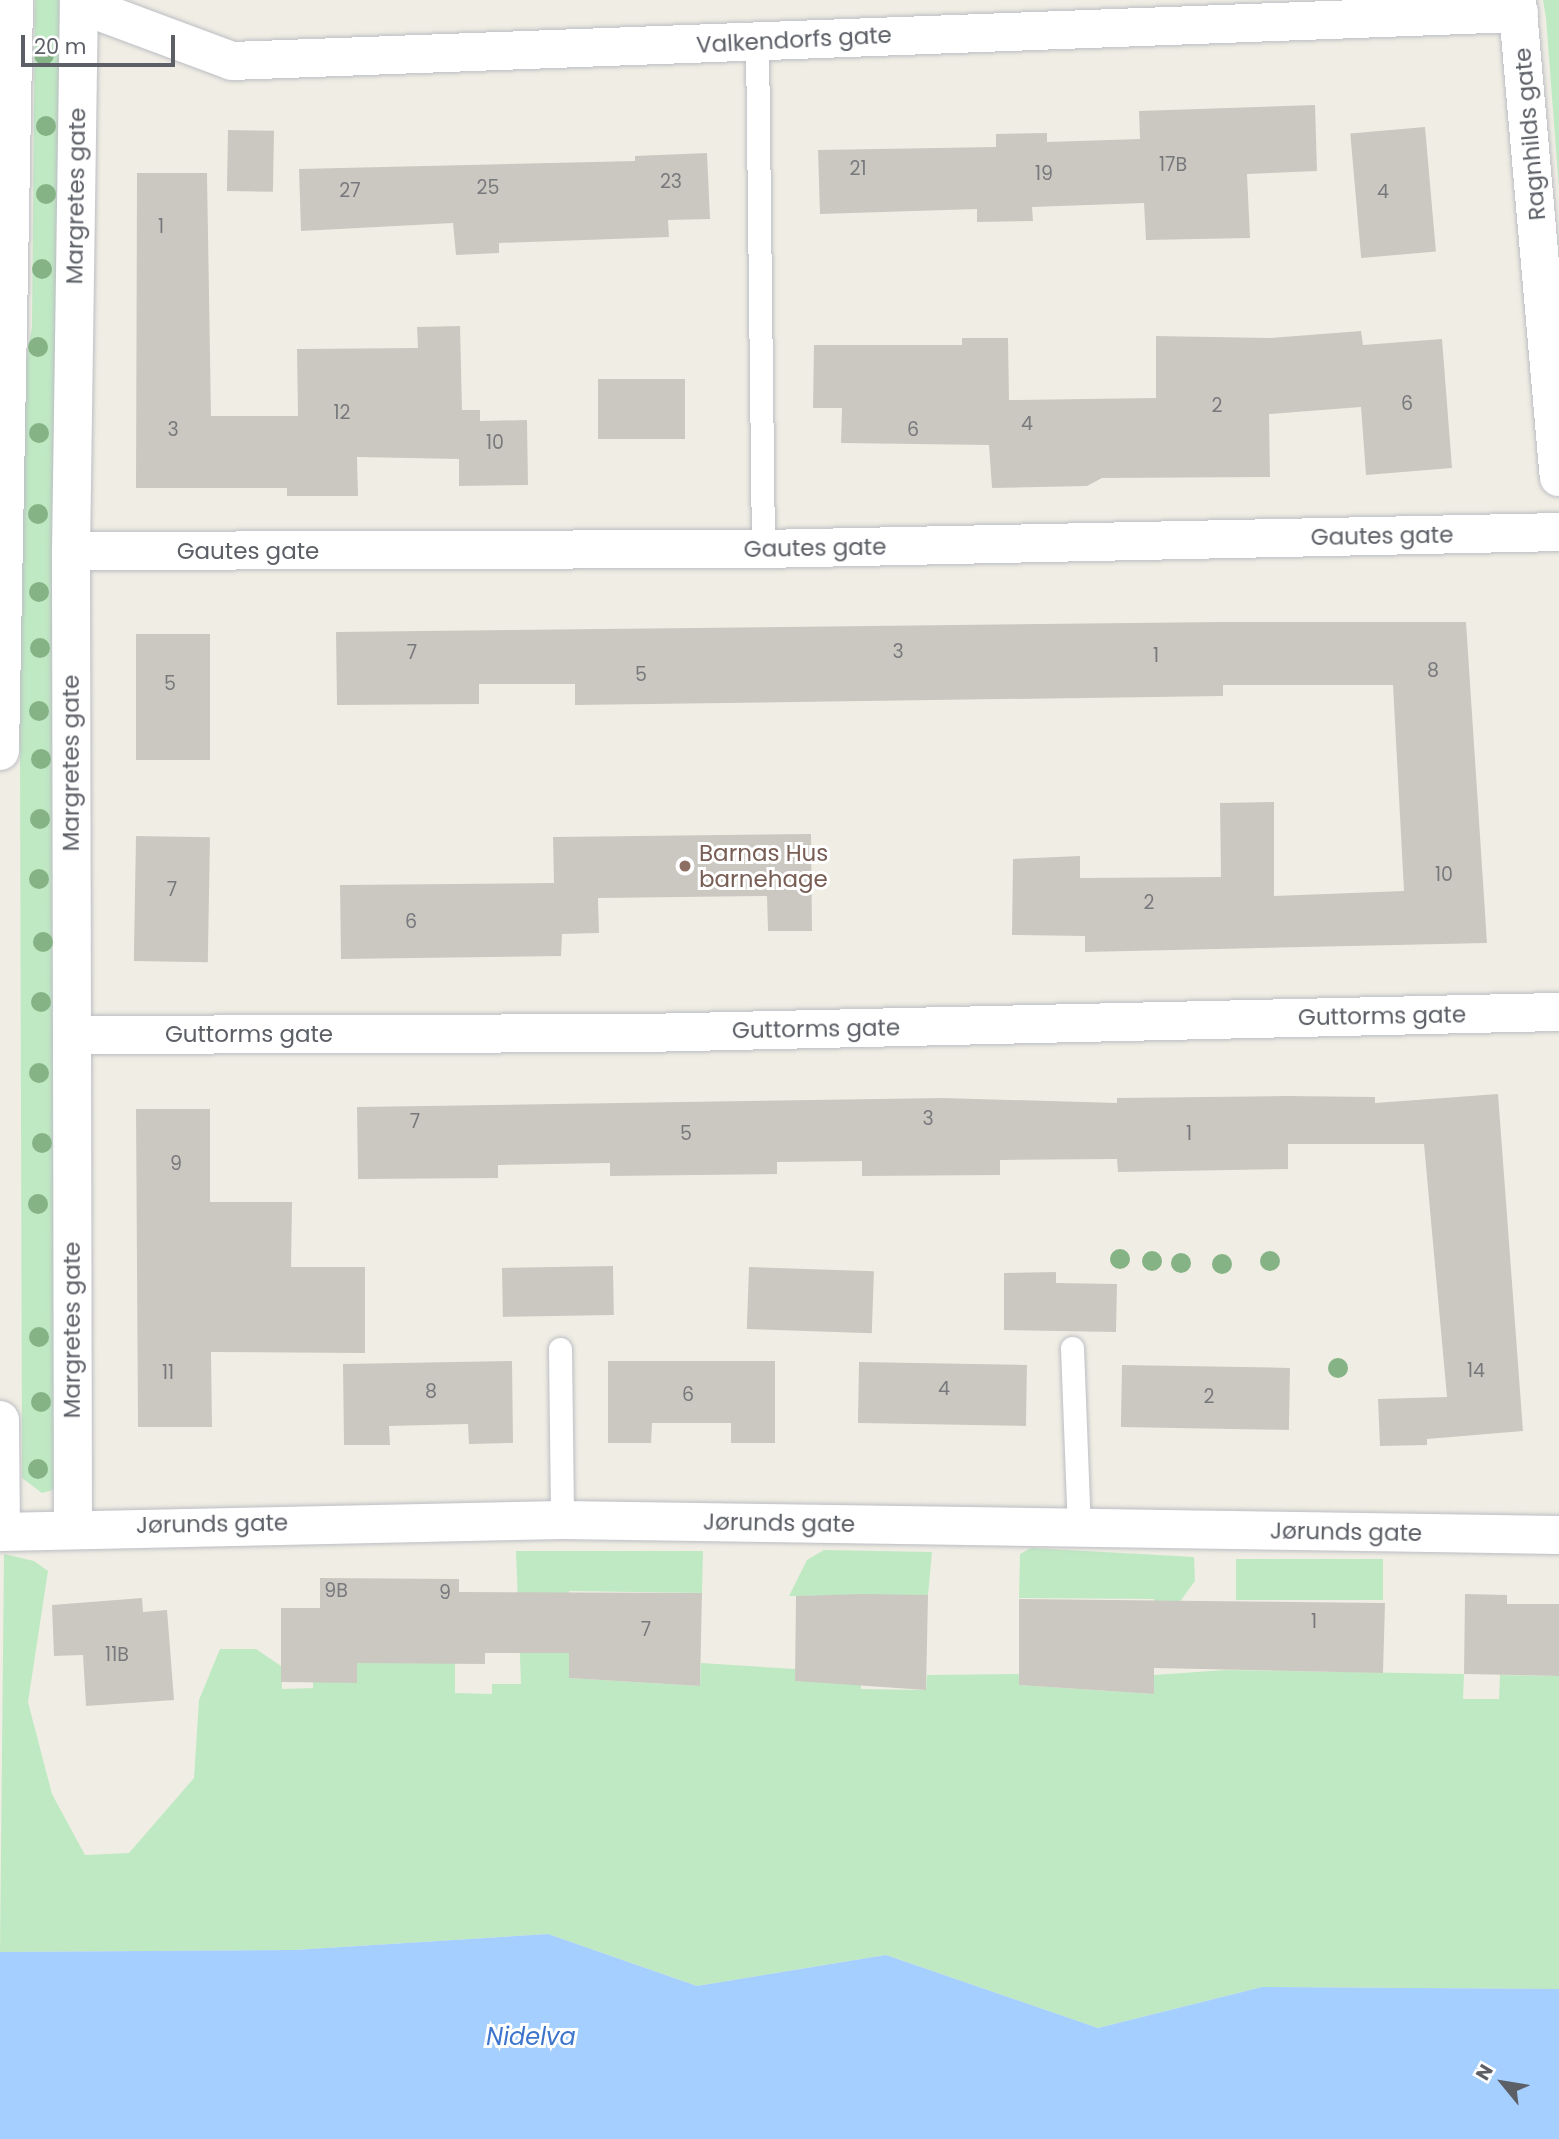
<!DOCTYPE html>
<meta charset="utf-8">
<style>
body{margin:0}
#map{position:relative;width:1559px;height:2139px;overflow:hidden;background:#f0eee4;font-family:Poppins,sans-serif}
div>[style]{position:absolute}
.green>*{inset:0;background:#bfe9c3;transform-origin:0 0}
.water>*{inset:0;background:#a5cfff}
.building>*{inset:0;background:#cbc8c1;transform-origin:0 0}
.roads{filter:drop-shadow(0 0 2px #bcbdc4) drop-shadow(0 0 2px #bcbdc4)}
.lane>*{height:23px;margin:-11.5px;padding:0 11.5px;transform-origin:11.5px;border-radius:11.5px;background:#fff}
.street>*{height:38px;margin:-19px;padding:0 19px;transform-origin:19px;border-radius:19px;background:#fff}
.trees>*{width:20px;height:20px;margin:-10px;border-radius:50%;background:#85b386}
.dots>*{width:19px;height:19px;translate:-50% -50%;box-sizing:border-box;border:4px solid #fff;border-radius:50%}
span{translate:-50% -50%;white-space:nowrap;text-align:center;line-height:1.15;-webkit-text-stroke:6px #fff;paint-order:stroke}
.number-label{font-size:19px;color:#78797d}
.number-label span{-webkit-text-stroke-width:0}
.street-label{font-size:23px;color:#5c5f66}
.education-label{font-size:23px;color:#785e54}
.left{translate:0 -50%;text-align:left}
.water-label{font-size:24px;color:#3d75cc;font-style:italic}
.north{position:absolute;left:1468px;top:2048px;width:70px;height:70px;-webkit-text-stroke:5px #fff;paint-order:stroke;rotate:300deg;font-size:19px;font-weight:700;line-height:28px;text-align:center;color:#5c5f66}
.north::after{content:'';display:block;margin:auto;width:24px;height:32px;background:#5c5f66;clip-path:polygon(50% 0,100% 100%,50% 72%,0 100%)}
.scale{position:absolute;left:21px;top:35px;width:154px;height:32px;box-sizing:border-box;border:4px solid #5c5f66;border-top:0;padding-left:9px;font-size:21px;line-height:24px;white-space:nowrap;color:#5c5f66;-webkit-text-stroke:5px #fff;paint-order:stroke}
</style>
<div id="map">
<div class="green">
<i style="clip-path:polygon(35px 0,59px 0,58px 1474px,53px 1490px,42px 1493px,22px 1478px,19px 398px,32px 327px)"></i>
<i style="clip-path:polygon(1543px 0,1559px 0,1559px 189px,1546px 18px)"></i>
<i style="clip-path:polygon(1031px 1548px,1194px 1557px,1195px 1581px,1154px 1637px,1154px 1599px,1019px 1598px,1020px 1554px)"></i>
<i style="clip-path:polygon(824px 1550px,932px 1552px,928px 1595px,789px 1596px,807px 1560px)"></i>
<i style="clip-path:polygon(516px 1551px,703px 1551px,702px 1593px,569px 1591px,569px 1678px,700px 1686px,701px 1663px,795px 1669px,795px 1681px,861px 1682px,861px 1689px,926px 1690px,927px 1675px,1019px 1674px,1019px 1685px,1154px 1694px,1154px 1675px,1225px 1670px,1464px 1674px,1463px 1699px,1499px 1699px,1500px 1675px,1559px 1676px,1559px 1989px,1262px 1987px,1098px 2028px,886px 1955px,697px 1986px,548px 1934px,294px 1950px,0 1952px,4px 1554px,34px 1561px,48px 1571px,28px 1702px,52px 1794px,85px 1855px,129px 1853px,194px 1778px,199px 1700px,220px 1649px,256px 1649px,281px 1666px,282px 1689px,313px 1688px,313px 1682px,357px 1660px,455px 1663px,455px 1693px,492px 1694px,492px 1684px,521px 1684px)"></i>
<i style="left:1236px;top:1559px;width:147px;height:41px"></i>
</div>
<div class="water">
<i style="clip-path:polygon(548px 1934px,697px 1986px,886px 1955px,1098px 2028px,1262px 1987px,1559px 1989px,1559px 2139px,0 2139px,0 1952px,294px 1950px)"></i>
</div>
<div class="building">
<i style="clip-path:polygon(1315px 105px,1317px 171px,1247px 174px,1250px 238px,1146px 240px,1144px 203px,1032px 207px,1033px 221px,977px 222px,977px 209px,820px 214px,818px 150px,996px 147px,996px 134px,1047px 133px,1047px 142px,1140px 139px,1139px 111px)"></i>
<i style="left:1425px;top:127px;width:125px;height:75px;rotate:85deg"></i>
<i style="left:228px;top:130px;width:46px;height:61px;rotate:1deg"></i>
<i style="clip-path:polygon(707px 153px,710px 219px,668px 220px,669px 237px,499px 243px,499px 253px,456px 255px,453px 223px,301px 231px,299px 169px,635px 161px,635px 156px)"></i>
<i style="clip-path:polygon(137px 173px,207px 173px,211px 416px,298px 416px,297px 349px,418px 348px,417px 327px,460px 326px,462px 410px,480px 410px,480px 421px,527px 420px,528px 485px,459px 486px,459px 459px,357px 457px,358px 496px,287px 496px,287px 488px,136px 488px)"></i>
<i style="clip-path:polygon(1361px 331px,1363px 345px,1442px 339px,1452px 468px,1366px 475px,1361px 407px,1269px 414px,1270px 477px,1102px 478px,1087px 486px,992px 488px,989px 445px,841px 443px,842px 408px,813px 408px,814px 345px,962px 345px,962px 338px,1008px 338px,1009px 400px,1156px 398px,1156px 336px,1269px 338px)"></i>
<i style="left:685px;top:379px;width:60px;height:87px;rotate:90deg"></i>
<i style="clip-path:polygon(1222px 622px,1466px 622px,1487px 943px,1085px 952px,1085px 936px,1012px 935px,1013px 859px,1080px 856px,1080px 878px,1221px 877px,1220px 803px,1274px 802px,1274px 896px,1404px 891px,1393px 685px,1223px 685px,1223px 696px,575px 705px,575px 684px,479px 684px,479px 704px,337px 705px,336px 632px)"></i>
<i style="left:210px;top:634px;width:126px;height:74px;rotate:90deg"></i>
<i style="clip-path:polygon(811px 834px,812px 931px,768px 931px,767px 896px,598px 898px,599px 933px,562px 934px,561px 956px,341px 959px,340px 885px,554px 883px,553px 837px)"></i>
<i style="left:136px;top:836px;width:74px;height:125px;rotate:1deg"></i>
<i style="clip-path:polygon(1498px 1094px,1523px 1431px,1427px 1439px,1427px 1445px,1380px 1446px,1378px 1399px,1447px 1397px,1424px 1144px,1288px 1144px,1288px 1169px,1118px 1172px,1117px 1159px,1000px 1160px,1000px 1175px,862px 1176px,862px 1161px,777px 1162px,777px 1174px,610px 1176px,610px 1163px,498px 1165px,498px 1178px,358px 1179px,357px 1107px,943px 1098px,1117px 1103px,1117px 1098px,1287px 1096px,1375px 1097px,1375px 1103px)"></i>
<i style="clip-path:polygon(136px 1109px,210px 1109px,210px 1202px,292px 1202px,291px 1267px,365px 1267px,365px 1353px,211px 1352px,212px 1427px,138px 1427px)"></i>
<i style="left:613px;top:1266px;width:49px;height:111px;rotate:89deg"></i>
<i style="left:749px;top:1267px;width:125px;height:62px;rotate:2deg"></i>
<i style="clip-path:polygon(1056px 1272px,1056px 1283px,1117px 1284px,1116px 1332px,1004px 1330px,1004px 1273px)"></i>
<i style="clip-path:polygon(512px 1361px,513px 1443px,469px 1444px,468px 1424px,389px 1426px,390px 1445px,344px 1445px,343px 1364px)"></i>
<i style="clip-path:polygon(608px 1361px,775px 1361px,775px 1443px,731px 1443px,731px 1423px,652px 1423px,651px 1443px,608px 1443px)"></i>
<i style="left:859px;top:1362px;width:168px;height:61px;rotate:1deg"></i>
<i style="left:1122px;top:1365px;width:168px;height:62px;rotate:1deg"></i>
<i style="clip-path:polygon(320px 1578px,459px 1579px,459px 1592px,702px 1593px,700px 1686px,569px 1678px,569px 1653px,485px 1653px,485px 1664px,357px 1663px,357px 1683px,281px 1682px,281px 1608px,320px 1608px)"></i>
<i style="clip-path:polygon(862px 1594px,928px 1595px,926px 1690px,795px 1681px,796px 1596px)"></i>
<i style="clip-path:polygon(1465px 1594px,1507px 1595px,1507px 1604px,1559px 1604px,1559px 1676px,1464px 1674px)"></i>
<i style="clip-path:polygon(142px 1598px,143px 1612px,167px 1610px,174px 1700px,86px 1706px,83px 1655px,54px 1656px,52px 1605px)"></i>
<i style="clip-path:polygon(1019px 1599px,1385px 1603px,1383px 1673px,1154px 1668px,1154px 1694px,1019px 1685px)"></i>
</div>
<div class="roads">
<div class="lane">
<i style="left:757px;top:42px;width:507px;rotate:89.32deg"></i>
<i style="left:1072px;top:1348px;width:180px;rotate:87.8deg"></i>
<i style="left:560px;top:1349px;width:171px;rotate:89.3deg"></i>
</div>
<div class="street">
<i style="left:1517px;top:0;width:479px;rotate:85deg"></i>
<i style="left:79px;top:4px;width:163px;rotate:20.4deg"></i>
<i style="left:232px;top:61px;width:1288px;rotate:-2.14deg"></i>
<i style="left:71px;top:551px;width:692px;rotate:-0.17deg"></i>
<i style="left:763px;top:549px;width:796px;rotate:-1.22deg"></i>
<i style="left:0;top:751px;width:751px;rotate:-88.93deg"></i>
<i style="left:72px;top:1035px;width:573px;rotate:-0.2deg"></i>
<i style="left:645px;top:1033px;width:914px;rotate:-1.32deg"></i>
<i style="left:0;top:1420px;width:112px;rotate:89.5deg"></i>
<i style="left:73px;top:1526px;width:975px;rotate:-90.12deg"></i>
<i style="left:71px;top:551px;width:551px;rotate:-89.17deg"></i>
<i style="left:0;top:1532px;width:562px;rotate:-1.22deg"></i>
<i style="left:562px;top:1520px;width:997px;rotate:0.86deg"></i>
</div>
</div>
<div class="trees">
<i style="left:44px;top:55px"></i>
<i style="left:46px;top:126px"></i>
<i style="left:46px;top:194px"></i>
<i style="left:42px;top:269px"></i>
<i style="left:38px;top:347px"></i>
<i style="left:39px;top:433px"></i>
<i style="left:38px;top:514px"></i>
<i style="left:39px;top:592px"></i>
<i style="left:40px;top:648px"></i>
<i style="left:39px;top:711px"></i>
<i style="left:41px;top:759px"></i>
<i style="left:40px;top:819px"></i>
<i style="left:39px;top:879px"></i>
<i style="left:43px;top:942px"></i>
<i style="left:41px;top:1002px"></i>
<i style="left:39px;top:1073px"></i>
<i style="left:42px;top:1143px"></i>
<i style="left:38px;top:1204px"></i>
<i style="left:1120px;top:1259px"></i>
<i style="left:1152px;top:1261px"></i>
<i style="left:1270px;top:1261px"></i>
<i style="left:1181px;top:1263px"></i>
<i style="left:1222px;top:1264px"></i>
<i style="left:39px;top:1337px"></i>
<i style="left:1338px;top:1368px"></i>
<i style="left:41px;top:1402px"></i>
<i style="left:38px;top:1469px"></i>
</div>
<div class="dots">
<i style="left:685px;top:866px;background:#8d6e63"></i>
</div>
<div class="number-label">
<span style="left:1173px;top:165px">17B</span>
<span style="left:858px;top:169px">21</span>
<span style="left:1044px;top:174px">19</span>
<span style="left:671px;top:182px">23</span>
<span style="left:488px;top:188px">25</span>
<span style="left:350px;top:191px">27</span>
<span style="left:1383px;top:192px">4</span>
<span style="left:161px;top:227px">1</span>
<span style="left:1407px;top:404px">6</span>
<span style="left:1217px;top:406px">2</span>
<span style="left:342px;top:413px">12</span>
<span style="left:1027px;top:424px">4</span>
<span style="left:173px;top:430px">3</span>
<span style="left:913px;top:430px">6</span>
<span style="left:495px;top:443px">10</span>
<span style="left:898px;top:652px">3</span>
<span style="left:412px;top:653px">7</span>
<span style="left:1156px;top:656px">1</span>
<span style="left:1433px;top:671px">8</span>
<span style="left:641px;top:675px">5</span>
<span style="left:170px;top:684px">5</span>
<span style="left:1444px;top:875px">10</span>
<span style="left:172px;top:890px">7</span>
<span style="left:1149px;top:903px">2</span>
<span style="left:411px;top:922px">6</span>
<span style="left:928px;top:1119px">3</span>
<span style="left:415px;top:1122px">7</span>
<span style="left:686px;top:1134px">5</span>
<span style="left:1189px;top:1134px">1</span>
<span style="left:176px;top:1164px">9</span>
<span style="left:1476px;top:1371px">14</span>
<span style="left:168px;top:1373px">11</span>
<span style="left:944px;top:1389px">4</span>
<span style="left:431px;top:1392px">8</span>
<span style="left:688px;top:1395px">6</span>
<span style="left:1209px;top:1397px">2</span>
<span style="left:336px;top:1591px">9B</span>
<span style="left:445px;top:1593px">9</span>
<span style="left:1314px;top:1622px">1</span>
<span style="left:646px;top:1630px">7</span>
<span style="left:117px;top:1655px">11B</span>
</div>
<div class="street-label">
<span style="left:794px;top:40px;rotate:-3deg">Valkendorfs gate</span>
<span style="left:1530px;top:134px;rotate:-95deg">Ragnhilds gate</span>
<span style="left:76px;top:196px;rotate:-89deg">Margretes gate</span>
<span style="left:1382px;top:536px;rotate:-1deg">Gautes gate</span>
<span style="left:815px;top:548px;rotate:-1deg">Gautes gate</span>
<span style="left:248px;top:551px">Gautes gate</span>
<span style="left:71px;top:763px;rotate:-90deg">Margretes gate</span>
<span style="left:1382px;top:1016px;rotate:-1deg">Guttorms gate</span>
<span style="left:816px;top:1029px;rotate:-1deg">Guttorms gate</span>
<span style="left:249px;top:1034px">Guttorms gate</span>
<span style="left:72px;top:1330px;rotate:-90deg">Margretes gate</span>
<span style="left:779px;top:1523px;rotate:1deg">Jørunds gate</span>
<span style="left:212px;top:1524px;rotate:-1deg">Jørunds gate</span>
<span style="left:1346px;top:1532px;rotate:1deg">Jørunds gate</span>
</div>
<div class="education-label">
<span class="left" style="left:699px;top:866px">Barnas Hus<br>barnehage</span>
</div>
<div class="water-label">
<span style="left:531px;top:2037px">Nidelva</span>
</div>
<div class="north">N</div>
<div class="scale">20 m</div>
</div>
